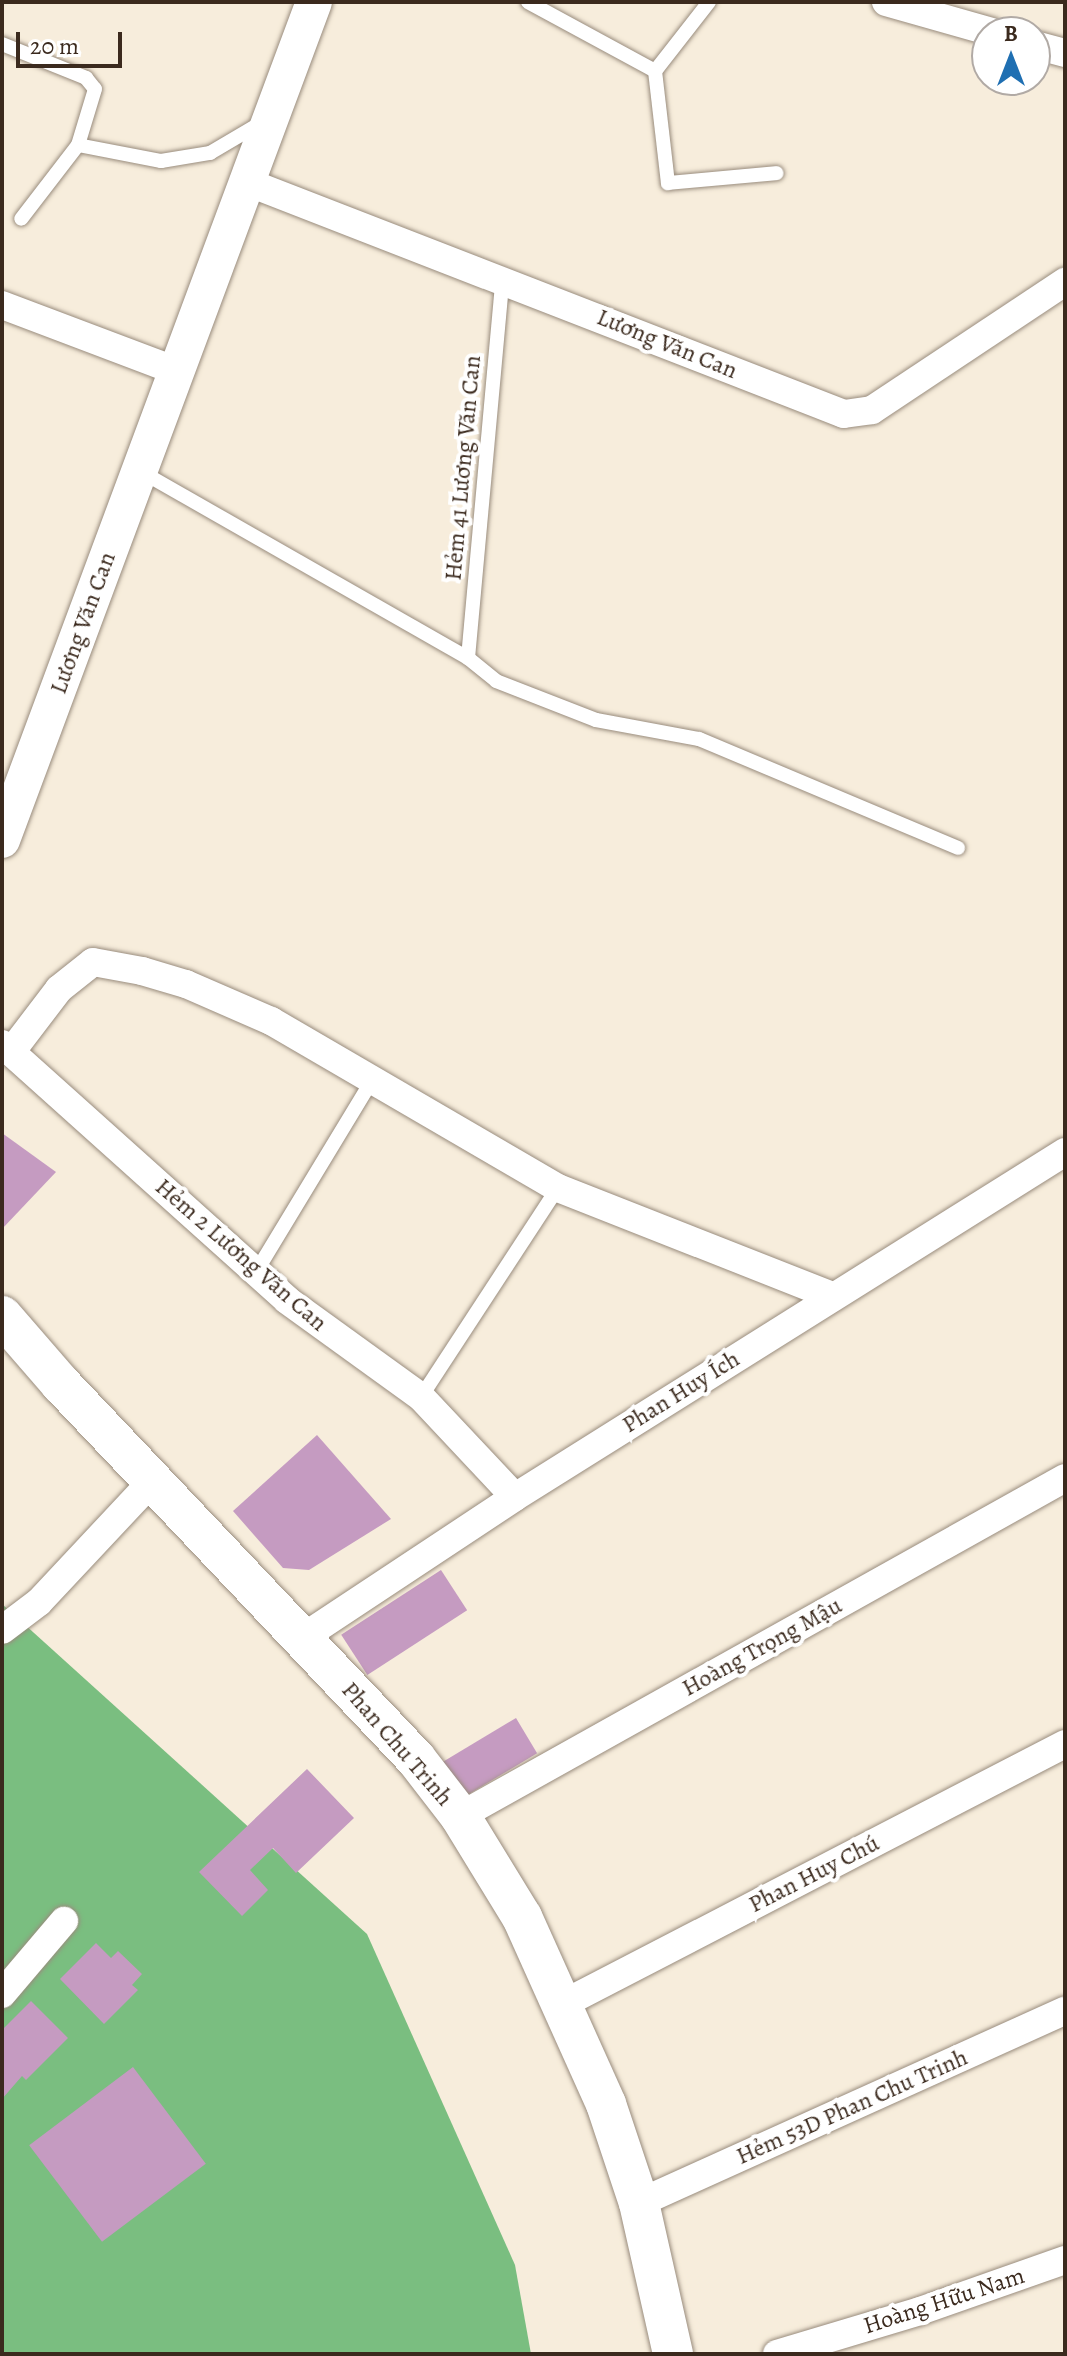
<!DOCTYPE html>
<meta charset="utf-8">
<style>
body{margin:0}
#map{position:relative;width:1067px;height:2356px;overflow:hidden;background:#f7eddc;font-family:Alegreya,serif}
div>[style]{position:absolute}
.forest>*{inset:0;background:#7abe80}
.building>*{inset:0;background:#c59bc1;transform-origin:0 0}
.roads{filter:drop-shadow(0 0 2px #998c7d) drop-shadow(0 0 2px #998c7d)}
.service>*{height:14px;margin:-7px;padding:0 7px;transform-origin:7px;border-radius:7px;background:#fff}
.minor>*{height:28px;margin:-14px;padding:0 14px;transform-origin:14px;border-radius:14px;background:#fff}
.tertiary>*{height:36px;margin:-18px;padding:0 18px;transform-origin:18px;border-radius:18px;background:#fff}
.secondary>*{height:40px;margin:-20px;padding:0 20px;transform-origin:20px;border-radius:20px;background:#fff}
span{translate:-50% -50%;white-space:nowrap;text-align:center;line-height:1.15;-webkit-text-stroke:8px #fff;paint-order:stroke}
.street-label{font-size:24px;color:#3b2a1e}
.frame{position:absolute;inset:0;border:4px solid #3b2a1e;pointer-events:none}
.north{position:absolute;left:971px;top:16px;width:80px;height:80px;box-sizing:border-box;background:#fff;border:2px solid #b1aaa5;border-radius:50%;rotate:0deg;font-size:22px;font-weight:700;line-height:32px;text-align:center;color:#3b2a1e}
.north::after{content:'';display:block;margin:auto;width:28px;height:36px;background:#1f6fb2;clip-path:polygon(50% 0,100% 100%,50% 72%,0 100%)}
.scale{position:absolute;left:16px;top:32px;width:106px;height:36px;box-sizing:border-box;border:4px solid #3b2a1e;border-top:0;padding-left:10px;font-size:24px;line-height:28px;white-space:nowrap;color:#3b2a1e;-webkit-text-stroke:6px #fff;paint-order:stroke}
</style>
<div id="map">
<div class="forest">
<i style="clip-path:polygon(2px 1604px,367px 1934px,515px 2265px,531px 2354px,2px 2354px)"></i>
</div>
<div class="building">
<i style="clip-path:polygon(2px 1133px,56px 1172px,2px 1229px)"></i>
<i style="clip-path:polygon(317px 1435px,391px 1519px,309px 1570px,283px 1568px,233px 1511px)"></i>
<i style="left:441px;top:1570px;width:48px;height:119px;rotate:57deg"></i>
<i style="left:516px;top:1718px;width:41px;height:91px;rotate:59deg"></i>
<i style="clip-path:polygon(307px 1769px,354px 1818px,296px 1873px,273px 1848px,250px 1870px,268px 1890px,242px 1916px,199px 1872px)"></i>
<i style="clip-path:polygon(96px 1943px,111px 1958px,118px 1951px,142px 1974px,132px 1985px,138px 1990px,104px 2024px,60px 1979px)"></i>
<i style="clip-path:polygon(31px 2001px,68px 2038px,26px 2080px,22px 2076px,2px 2099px,2px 2030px)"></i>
<i style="left:133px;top:2067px;width:121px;height:130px;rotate:53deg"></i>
</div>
<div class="roads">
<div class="service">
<i style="left:528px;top:2px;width:145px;rotate:28.5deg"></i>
<i style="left:709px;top:2px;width:88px;rotate:128deg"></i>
<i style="left:655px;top:71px;width:113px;rotate:83.4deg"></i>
<i style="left:668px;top:183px;width:109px;rotate:-5.2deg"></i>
<i style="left:2px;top:44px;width:91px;rotate:22deg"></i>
<i style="left:86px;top:78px;width:14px;rotate:51deg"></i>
<i style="left:95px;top:89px;width:59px;rotate:106.9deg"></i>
<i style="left:78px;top:145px;width:93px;rotate:127.6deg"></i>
<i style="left:78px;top:145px;width:85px;rotate:10.9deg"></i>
<i style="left:161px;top:161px;width:50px;rotate:-9.3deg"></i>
<i style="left:210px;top:153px;width:59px;rotate:-30.5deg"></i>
<i style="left:140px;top:471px;width:378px;rotate:29.7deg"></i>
<i style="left:468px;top:658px;width:36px;rotate:39deg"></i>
<i style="left:496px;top:681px;width:107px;rotate:21.3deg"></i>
<i style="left:596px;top:720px;width:105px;rotate:10.5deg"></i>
<i style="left:699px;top:739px;width:281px;rotate:22.8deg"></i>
<i style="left:468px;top:658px;width:378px;rotate:-84.8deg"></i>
<i style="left:256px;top:1272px;width:226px;rotate:-58.8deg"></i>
<i style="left:421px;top:1397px;width:250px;rotate:-56.8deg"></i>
</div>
<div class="minor">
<i style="left:886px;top:2px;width:110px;rotate:15.8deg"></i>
<i style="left:1035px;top:45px;width:31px;rotate:15deg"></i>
<i style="left:247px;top:182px;width:640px;rotate:21.24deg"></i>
<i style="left:844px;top:414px;width:28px;rotate:-8deg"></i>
<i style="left:872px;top:410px;width:232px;rotate:-33.6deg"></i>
<i style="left:2px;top:305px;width:187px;rotate:20.7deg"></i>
<i style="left:2px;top:1044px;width:383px;rotate:41.9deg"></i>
<i style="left:287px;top:1300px;width:165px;rotate:35.9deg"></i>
<i style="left:421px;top:1397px;width:137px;rotate:46.8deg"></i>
<i style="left:11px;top:1052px;width:79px;rotate:-52.7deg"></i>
<i style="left:59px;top:989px;width:43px;rotate:-38.5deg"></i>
<i style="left:93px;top:962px;width:50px;rotate:10.4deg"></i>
<i style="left:142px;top:971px;width:46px;rotate:16.5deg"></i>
<i style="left:186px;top:984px;width:93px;rotate:23.5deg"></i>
<i style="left:271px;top:1021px;width:332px;rotate:30.2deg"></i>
<i style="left:558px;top:1188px;width:295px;rotate:21.5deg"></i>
<i style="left:2px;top:1630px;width:46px;rotate:-37.1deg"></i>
<i style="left:39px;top:1602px;width:167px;rotate:-46.9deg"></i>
<i style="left:302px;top:1638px;width:255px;rotate:-33.5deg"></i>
<i style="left:515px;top:1497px;width:649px;rotate:-32.1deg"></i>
<i style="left:460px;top:1816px;width:693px;rotate:-29.19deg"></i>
<i style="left:2px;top:1994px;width:96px;rotate:-49.7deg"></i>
<i style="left:563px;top:2004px;width:565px;rotate:-27.38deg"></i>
<i style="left:639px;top:2203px;width:467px;rotate:-24.3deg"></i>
<i style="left:777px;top:2354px;width:149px;rotate:-16.7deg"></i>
<i style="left:920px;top:2311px;width:154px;rotate:-19.4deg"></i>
</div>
<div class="tertiary">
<i style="left:2px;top:840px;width:894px;rotate:-69.58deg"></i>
</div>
<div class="secondary">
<i style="left:2px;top:1316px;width:90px;rotate:49.1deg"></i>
<i style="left:61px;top:1384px;width:516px;rotate:46.57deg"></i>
<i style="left:416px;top:1759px;width:72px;rotate:52.3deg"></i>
<i style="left:460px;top:1816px;width:119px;rotate:58.5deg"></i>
<i style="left:522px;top:1917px;width:205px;rotate:65.8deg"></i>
<i style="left:606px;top:2104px;width:104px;rotate:71.6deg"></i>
<i style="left:639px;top:2203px;width:155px;rotate:77.3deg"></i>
</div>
</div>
<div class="street-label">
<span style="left:667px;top:344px;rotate:22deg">Lương Văn Can</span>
<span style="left:463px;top:468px;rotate:-85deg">Hẻm 41 Lương Văn Can</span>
<span style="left:83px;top:623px;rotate:-70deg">Lương Văn Can</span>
<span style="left:241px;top:1255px;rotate:41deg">Hẻm 2 Lương Văn Can</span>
<span style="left:681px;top:1392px;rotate:-32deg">Phan Huy Ích</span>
<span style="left:762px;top:1647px;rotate:-29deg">Hoàng Trọng Mậu</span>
<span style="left:397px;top:1744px;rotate:49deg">Phan Chu Trinh</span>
<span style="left:814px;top:1874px;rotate:-27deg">Phan Huy Chú</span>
<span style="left:852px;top:2107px;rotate:-24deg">Hẻm 53D Phan Chu Trinh</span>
<span style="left:944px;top:2301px;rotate:-18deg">Hoàng Hữu Nam</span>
</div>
<div class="frame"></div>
<div class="north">B</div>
<div class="scale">20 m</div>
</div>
